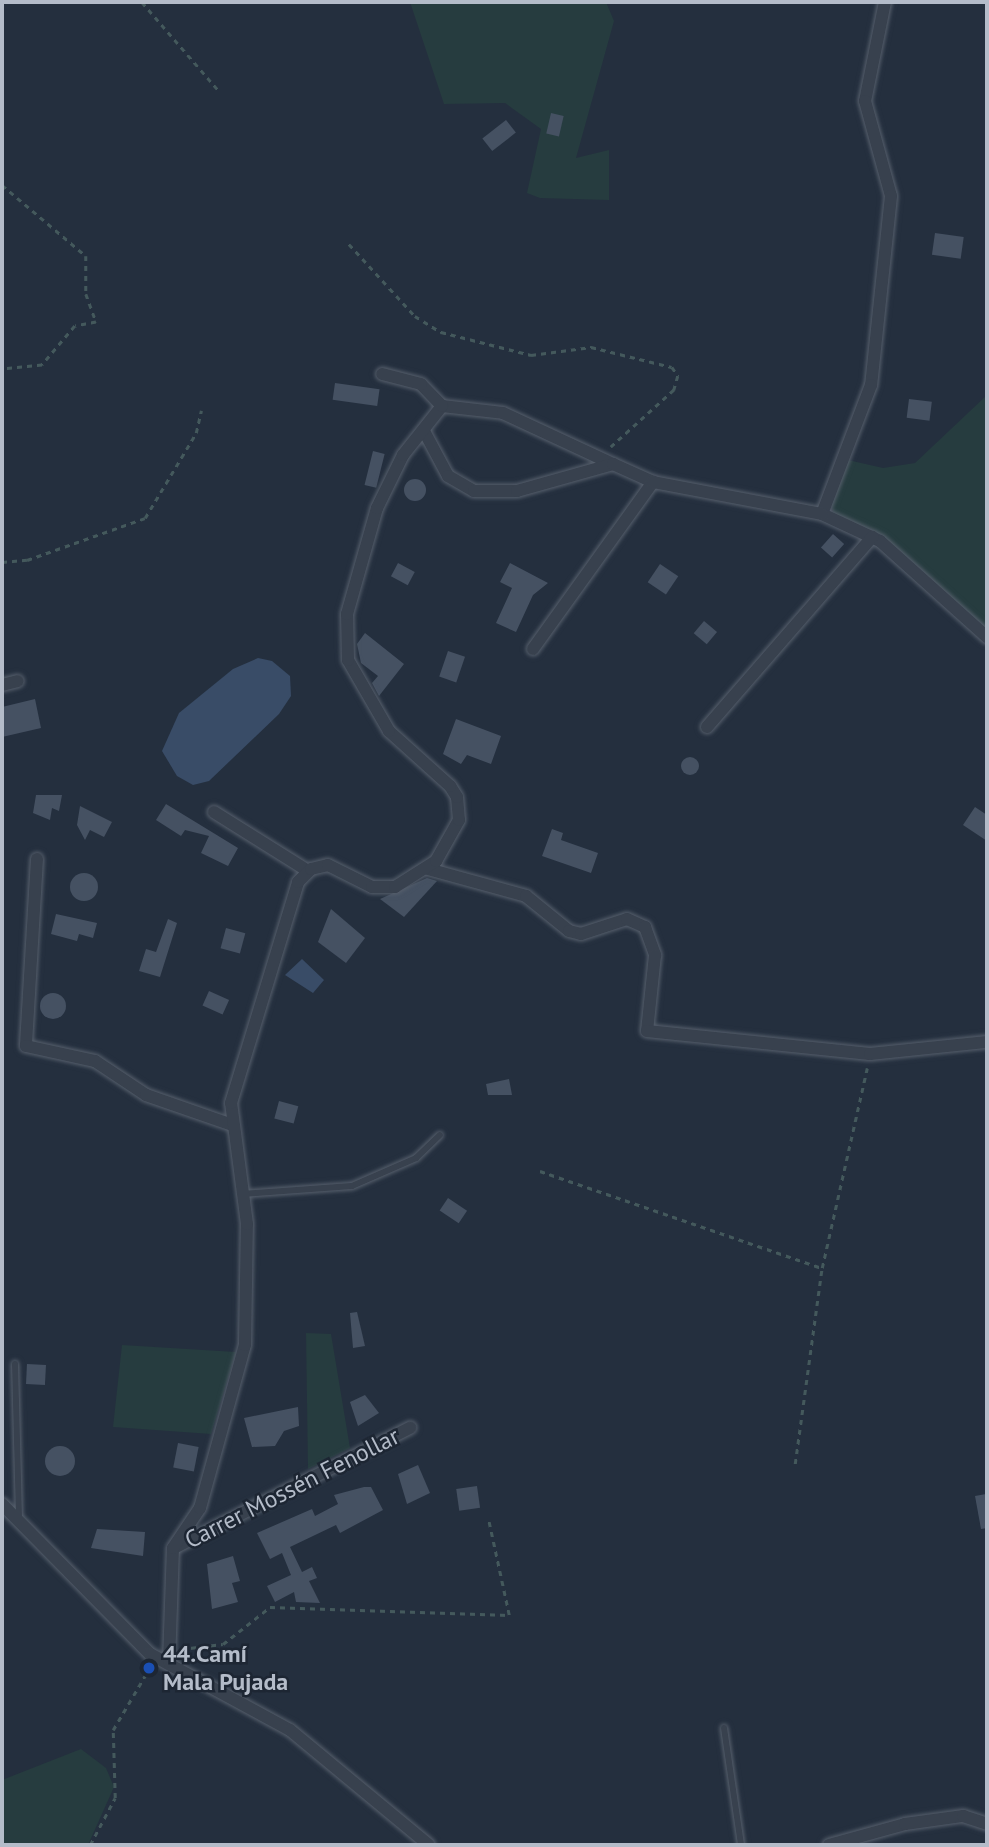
<!DOCTYPE html>
<meta charset="utf-8">
<style>
body{margin:0}
#map{position:relative;width:989px;height:1847px;overflow:hidden;background:#242f3e;font-family:"PT Sans",sans-serif}
div>[style]{position:absolute}
.green>*{inset:0;background:#263c3f}
.water>*{inset:0;background:#394c67}
.building>*{inset:0;background:#455162;transform-origin:0 0}
.round{border-radius:50%}
.path>*{height:2.5px;margin-top:-1.25px;transform-origin:0;background:repeating-linear-gradient(90deg,#44595c 0 5px,transparent 0 10px)}
.roads{filter:drop-shadow(0 0 2px #565f6c) drop-shadow(0 0 2px #565f6c)}
.lane>*{height:6px;margin:-3px;padding:0 3px;transform-origin:3px;border-radius:3px;background:#38414e}
.street>*{height:12px;margin:-6px;padding:0 6px;transform-origin:6px;border-radius:6px;background:#38414e}
.dots>*{width:19px;height:19px;translate:-50% -50%;box-sizing:border-box;border:4px solid #1d2633;border-radius:50%}
span{translate:-50% -50%;white-space:nowrap;text-align:center;line-height:1.15;-webkit-text-stroke:5px #1d2633;paint-order:stroke}
.street-label{font-size:24px;color:#b4bcc9}
.poi-label{font-size:24px;color:#b4bcc9;font-weight:700}
.left{translate:0 -50%;text-align:left}
.frame{position:absolute;inset:0;border:4px solid #b4bcc9;pointer-events:none}
</style>
<div id="map">
<div class="green">
<i style="clip-path:polygon(410px 2px,606px 2px,614px 21px,576px 158px,609px 150px,609px 200px,540px 198px,527px 193px,541px 129px,505px 103px,444px 104px)"></i>
<i style="clip-path:polygon(987px 395px,987px 631px,834px 514px,831px 505px,848px 460px,883px 468px,915px 463px)"></i>
<i style="clip-path:polygon(306px 1333px,331px 1334px,350px 1448px,308px 1469px)"></i>
<i style="clip-path:polygon(122px 1345px,236px 1352px,211px 1434px,113px 1427px)"></i>
<i style="clip-path:polygon(81px 1749px,106px 1768px,114px 1787px,88px 1845px,2px 1845px,2px 1780px)"></i>
</div>
<div class="water">
<i style="clip-path:polygon(258px 658px,272px 661px,290px 676px,291px 696px,279px 714px,209px 781px,193px 785px,177px 776px,162px 751px,179px 713px,233px 669px)"></i>
<i style="clip-path:polygon(302px 959px,324px 980px,313px 993px,285px 975px)"></i>
</div>
<div class="building">
<i style="left:551px;top:113px;width:13px;height:21px;rotate:13deg"></i>
<i style="left:506px;top:120px;width:16px;height:30px;rotate:52deg"></i>
<i style="left:935px;top:233px;width:29px;height:22px;rotate:8deg"></i>
<i style="left:335px;top:383px;width:45px;height:17px;rotate:8deg"></i>
<i style="left:909px;top:399px;width:23px;height:19px;rotate:7deg"></i>
<i style="left:373px;top:451px;width:12px;height:35px;rotate:14deg"></i>
<i class="round" style="left:404px;top:479px;width:22px;height:22px"></i>
<i style="left:833px;top:534px;width:15px;height:18px;rotate:42deg"></i>
<i style="left:398px;top:563px;width:19px;height:15px;rotate:28deg"></i>
<i style="clip-path:polygon(510px 563px,548px 583px,533px 595px,516px 632px,496px 623px,512px 588px,500px 582px)"></i>
<i style="left:660px;top:564px;width:22px;height:22px;rotate:34deg"></i>
<i style="left:704px;top:621px;width:17px;height:16px;rotate:40deg"></i>
<i style="clip-path:polygon(365px 633px,404px 664px,379px 696px,372px 683px,378px 676px,361px 663px,357px 644px)"></i>
<i style="left:448px;top:651px;width:18px;height:27px;rotate:19deg"></i>
<i style="clip-path:polygon(35px 699px,41px 728px,2px 737px,2px 707px)"></i>
<i style="clip-path:polygon(456px 719px,501px 736px,491px 764px,467px 755px,461px 764px,443px 754px)"></i>
<i class="round" style="left:681px;top:757px;width:18px;height:18px"></i>
<i style="clip-path:polygon(36px 795px,62px 795px,59px 811px,52px 808px,50px 820px,33px 813px)"></i>
<i style="clip-path:polygon(166px 804px,238px 848px,228px 866px,201px 853px,209px 836px,185px 830px,181px 836px,156px 820px)"></i>
<i style="clip-path:polygon(80px 806px,112px 822px,104px 837px,90px 830px,85px 840px,77px 825px)"></i>
<i style="clip-path:polygon(975px 807px,987px 815px,987px 841px,963px 825px)"></i>
<i style="clip-path:polygon(552px 829px,563px 833px,561px 840px,598px 853px,591px 873px,542px 856px)"></i>
<i class="round" style="left:70px;top:873px;width:28px;height:28px"></i>
<i style="clip-path:polygon(427px 878px,437px 881px,404px 917px,380px 899px)"></i>
<i style="clip-path:polygon(331px 909px,365px 938px,346px 963px,318px 942px)"></i>
<i style="clip-path:polygon(56px 914px,97px 923px,93px 938px,79px 934px,77px 941px,51px 934px)"></i>
<i style="clip-path:polygon(168px 919px,177px 923px,160px 977px,139px 971px,146px 949px,156px 952px)"></i>
<i style="left:226px;top:928px;width:20px;height:21px;rotate:15deg"></i>
<i style="left:209px;top:991px;width:22px;height:16px;rotate:24deg"></i>
<i class="round" style="left:40px;top:993px;width:26px;height:26px"></i>
<i style="clip-path:polygon(509px 1079px,512px 1095px,488px 1095px,486px 1084px)"></i>
<i style="left:279px;top:1101px;width:20px;height:18px;rotate:15deg"></i>
<i style="left:448px;top:1198px;width:23px;height:15px;rotate:34deg"></i>
<i style="clip-path:polygon(357px 1312px,365px 1346px,353px 1348px,350px 1313px)"></i>
<i style="left:27px;top:1364px;width:19px;height:20px;rotate:3deg"></i>
<i style="clip-path:polygon(365px 1395px,379px 1413px,358px 1426px,350px 1402px)"></i>
<i style="clip-path:polygon(298px 1407px,299px 1426px,284px 1431px,275px 1446px,252px 1447px,244px 1418px)"></i>
<i style="left:178px;top:1443px;width:21px;height:25px;rotate:11deg"></i>
<i class="round" style="left:45px;top:1446px;width:30px;height:30px"></i>
<i style="clip-path:polygon(418px 1465px,430px 1493px,407px 1504px,398px 1474px)"></i>
<i style="left:477px;top:1486px;width:22px;height:21px;rotate:82deg"></i>
<i style="clip-path:polygon(364px 1487px,371px 1487px,383px 1510px,340px 1533px,336px 1525px,290px 1547px,302px 1572px,312px 1567px,317px 1578px,309px 1581px,320px 1603px,296px 1602px,294px 1592px,275px 1602px,267px 1586px,291px 1575px,282px 1553px,270px 1559px,257px 1533px,312px 1509px,315px 1516px,338px 1504px,334px 1495px)"></i>
<i style="clip-path:polygon(986px 1494px,987px 1528px,981px 1529px,975px 1496px)"></i>
<i style="clip-path:polygon(97px 1529px,145px 1532px,143px 1556px,91px 1548px)"></i>
<i style="clip-path:polygon(233px 1556px,240px 1581px,232px 1583px,238px 1602px,212px 1609px,207px 1564px)"></i>
</div>
<div class="path">
<i style="left:142px;top:2px;width:119px;rotate:49.1deg"></i>
<i style="left:2px;top:185px;width:110px;rotate:40.2deg"></i>
<i style="left:86px;top:256px;width:38px;rotate:90deg"></i>
<i style="left:86px;top:294px;width:30px;rotate:70deg"></i>
<i style="left:96px;top:322px;width:21px;rotate:169deg"></i>
<i style="left:75px;top:326px;width:51px;rotate:130.2deg"></i>
<i style="left:42px;top:365px;width:40px;rotate:174.3deg"></i>
<i style="left:349px;top:244px;width:98px;rotate:47.5deg"></i>
<i style="left:415px;top:316px;width:31px;rotate:32deg"></i>
<i style="left:441px;top:332px;width:93px;rotate:14.3deg"></i>
<i style="left:531px;top:355px;width:61px;rotate:-7.6deg"></i>
<i style="left:591px;top:347px;width:83px;rotate:13.9deg"></i>
<i style="left:672px;top:367px;width:11px;rotate:56deg"></i>
<i style="left:678px;top:376px;width:15px;rotate:106deg"></i>
<i style="left:674px;top:390px;width:85px;rotate:137.9deg"></i>
<i style="left:2px;top:562px;width:25px;rotate:-5deg"></i>
<i style="left:27px;top:560px;width:125px;rotate:-19.6deg"></i>
<i style="left:145px;top:518px;width:99px;rotate:-59deg"></i>
<i style="left:196px;top:433px;width:23px;rotate:-77deg"></i>
<i style="left:540px;top:1171px;width:298px;rotate:19deg"></i>
<i style="left:795px;top:1464px;width:198px;rotate:-82.2deg"></i>
<i style="left:822px;top:1268px;width:205px;rotate:-77.3deg"></i>
<i style="left:181px;top:1649px;width:42px;rotate:-6.8deg"></i>
<i style="left:223px;top:1644px;width:60px;rotate:-38.2deg"></i>
<i style="left:270px;top:1607px;width:239px;rotate:1.9deg"></i>
<i style="left:509px;top:1615px;width:99px;rotate:-102.2deg"></i>
<i style="left:90px;top:1845px;width:53px;rotate:-62deg"></i>
<i style="left:115px;top:1798px;width:68px;rotate:-91.7deg"></i>
<i style="left:113px;top:1730px;width:71px;rotate:-59.5deg"></i>
</div>
<div class="roads">
<div class="lane">
<i style="left:242px;top:1194px;width:110px;rotate:-4.2deg"></i>
<i style="left:352px;top:1186px;width:70px;rotate:-23.6deg"></i>
<i style="left:416px;top:1158px;width:33px;rotate:-44deg"></i>
<i style="left:15px;top:1364px;width:155px;rotate:88.5deg"></i>
<i style="left:724px;top:1728px;width:118px;rotate:81.7deg"></i>
</div>
<div class="street">
<i style="left:885px;top:2px;width:101px;rotate:101.4deg"></i>
<i style="left:865px;top:101px;width:98px;rotate:74.7deg"></i>
<i style="left:891px;top:196px;width:190px;rotate:96deg"></i>
<i style="left:871px;top:385px;width:138px;rotate:110.8deg"></i>
<i style="left:822px;top:514px;width:64px;rotate:25deg"></i>
<i style="left:880px;top:541px;width:144px;rotate:41.9deg"></i>
<i style="left:442px;top:406px;width:61px;rotate:6.5deg"></i>
<i style="left:503px;top:413px;width:121px;rotate:24.9deg"></i>
<i style="left:424px;top:431px;width:51px;rotate:61.9deg"></i>
<i style="left:448px;top:476px;width:30px;rotate:30deg"></i>
<i style="left:474px;top:491px;width:43px"></i>
<i style="left:517px;top:491px;width:100px;rotate:-15.7deg"></i>
<i style="left:613px;top:464px;width:44px;rotate:24.2deg"></i>
<i style="left:533px;top:649px;width:206px;rotate:-54.3deg"></i>
<i style="left:653px;top:482px;width:172px;rotate:10.7deg"></i>
<i style="left:2px;top:685px;width:16px;rotate:-14deg"></i>
<i style="left:707px;top:727px;width:252px;rotate:-49deg"></i>
<i style="left:214px;top:812px;width:111px;rotate:32.1deg"></i>
<i style="left:37px;top:859px;width:187px;rotate:93.4deg"></i>
<i style="left:26px;top:1046px;width:71px;rotate:12.3deg"></i>
<i style="left:95px;top:1061px;width:61px;rotate:33.7deg"></i>
<i style="left:146px;top:1095px;width:91px;rotate:19.2deg"></i>
<i style="left:428px;top:869px;width:102px;rotate:15.4deg"></i>
<i style="left:526px;top:896px;width:55px;rotate:39.1deg"></i>
<i style="left:569px;top:931px;width:12px;rotate:14deg"></i>
<i style="left:581px;top:934px;width:48px;rotate:-18.1deg"></i>
<i style="left:627px;top:919px;width:20px;rotate:24deg"></i>
<i style="left:645px;top:927px;width:30px;rotate:70deg"></i>
<i style="left:655px;top:955px;width:76px;rotate:96deg"></i>
<i style="left:647px;top:1031px;width:224px;rotate:5.9deg"></i>
<i style="left:870px;top:1054px;width:118px;rotate:-5.9deg"></i>
<i style="left:2px;top:1504px;width:211px;rotate:45.4deg"></i>
<i style="left:150px;top:1654px;width:159px;rotate:28.5deg"></i>
<i style="left:290px;top:1730px;width:180px;rotate:39.6deg"></i>
<i style="left:176px;top:1547px;width:263px;rotate:-27deg"></i>
<i style="left:169px;top:1662px;width:114px;rotate:-88deg"></i>
<i style="left:173px;top:1548px;width:48px;rotate:-56deg"></i>
<i style="left:200px;top:1508px;width:169px;rotate:-74.6deg"></i>
<i style="left:245px;top:1345px;width:121px;rotate:-89.1deg"></i>
<i style="left:247px;top:1224px;width:122px;rotate:-97.5deg"></i>
<i style="left:231px;top:1103px;width:231px;rotate:-73.1deg"></i>
<i style="left:298px;top:882px;width:18px;rotate:-45deg"></i>
<i style="left:311px;top:869px;width:17px;rotate:-13deg"></i>
<i style="left:328px;top:865px;width:49px;rotate:26.6deg"></i>
<i style="left:372px;top:887px;width:23px"></i>
<i style="left:395px;top:887px;width:49px;rotate:-32.4deg"></i>
<i style="left:436px;top:861px;width:47px;rotate:-60.7deg"></i>
<i style="left:459px;top:820px;width:23px;rotate:-95deg"></i>
<i style="left:457px;top:797px;width:13px;rotate:-122deg"></i>
<i style="left:450px;top:786px;width:82px;rotate:-138deg"></i>
<i style="left:389px;top:731px;width:82px;rotate:-120deg"></i>
<i style="left:348px;top:660px;width:46px;rotate:-91.2deg"></i>
<i style="left:347px;top:614px;width:110px;rotate:-74.2deg"></i>
<i style="left:377px;top:508px;width:59px;rotate:-63.9deg"></i>
<i style="left:403px;top:455px;width:63px;rotate:-51.5deg"></i>
<i style="left:442px;top:406px;width:30px;rotate:-134deg"></i>
<i style="left:421px;top:384px;width:40px;rotate:-165.6deg"></i>
<i style="left:829px;top:1845px;width:79px;rotate:-15.4deg"></i>
<i style="left:905px;top:1824px;width:59px;rotate:-7.9deg"></i>
<i style="left:963px;top:1816px;width:25px;rotate:18deg"></i>
</div>
</div>
<div class="dots">
<i style="left:149px;top:1668px;background:#1a4fb4"></i>
</div>
<div class="street-label">
<span style="left:292px;top:1488px;rotate:-27deg">Carrer Mossén Fenollar</span>
</div>
<div class="poi-label">
<span class="left" style="left:163px;top:1668px">44.Camí<br>Mala Pujada</span>
</div>
<div class="frame"></div>
</div>
